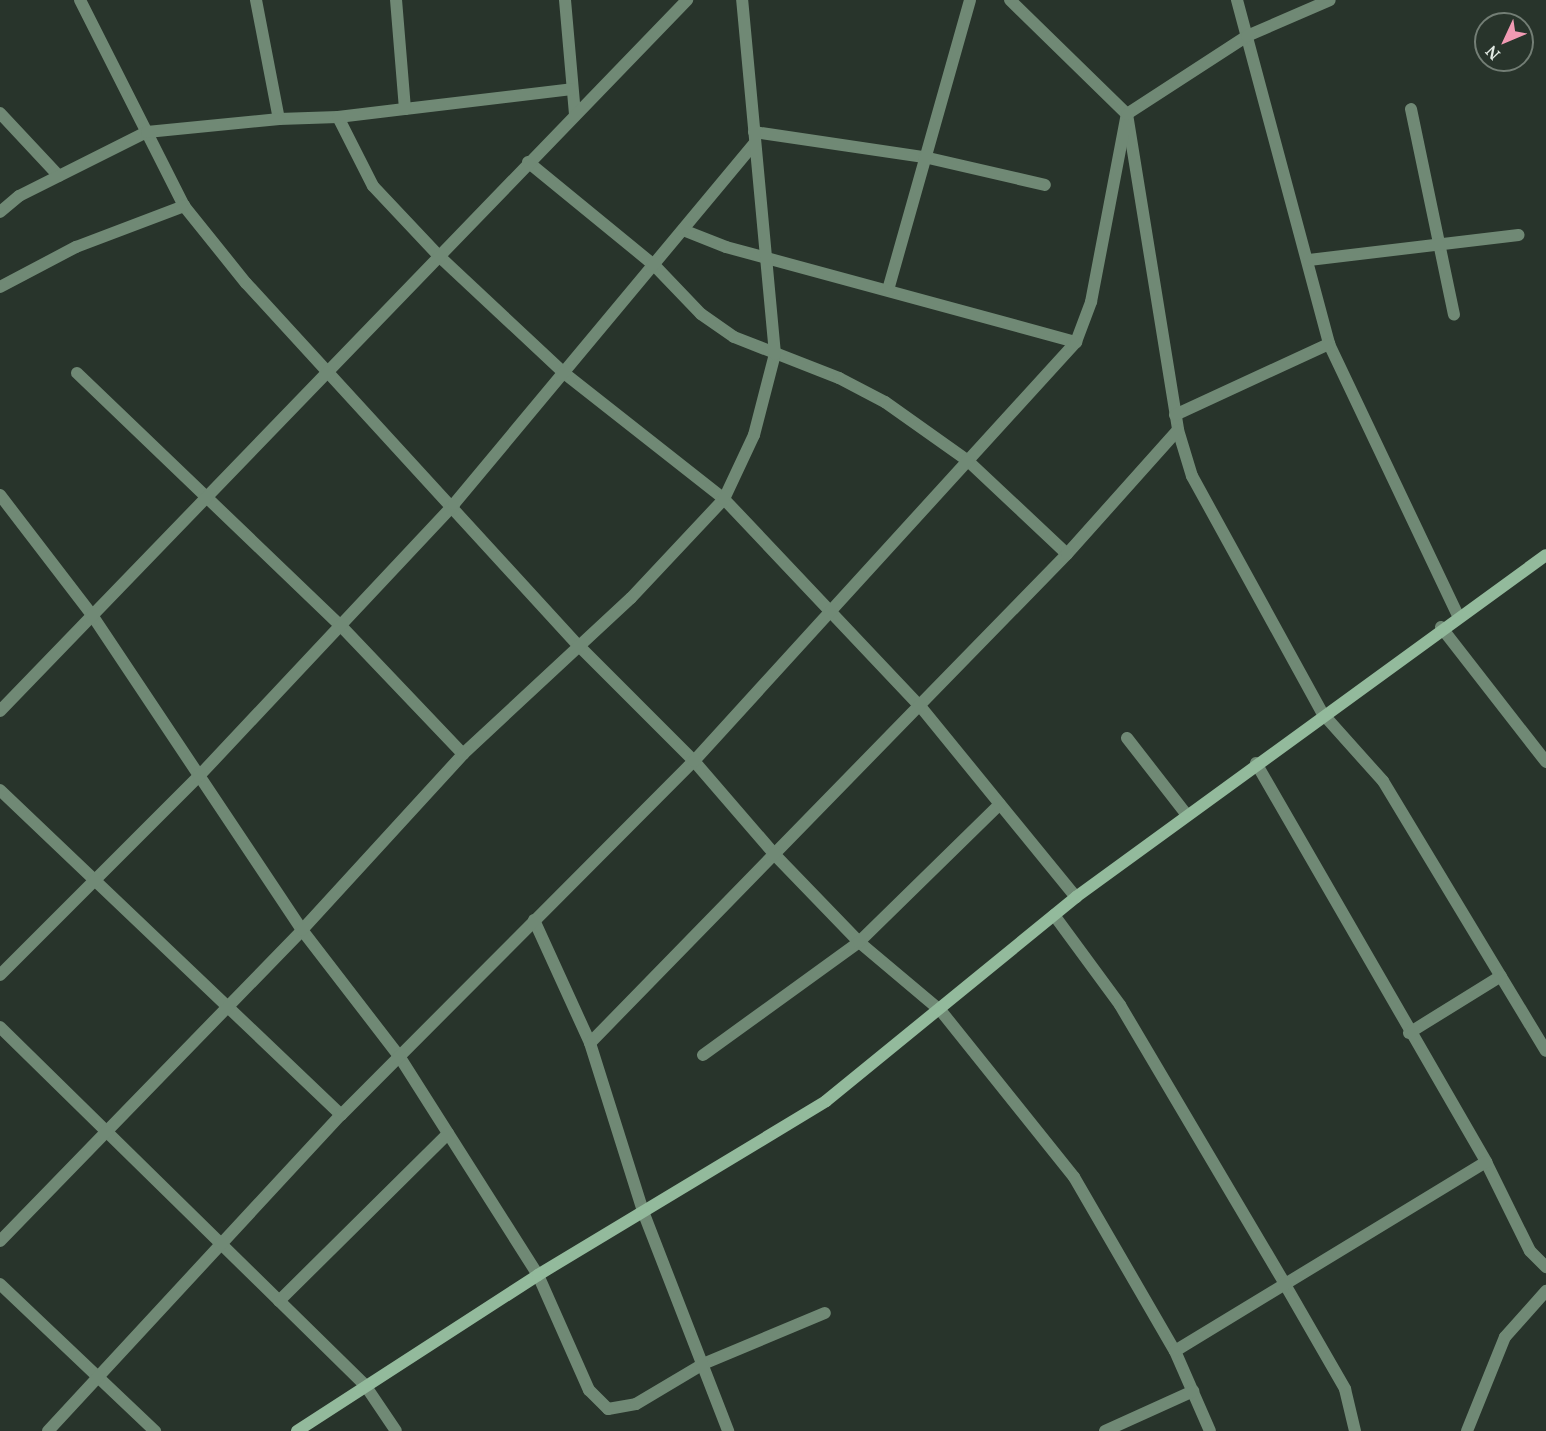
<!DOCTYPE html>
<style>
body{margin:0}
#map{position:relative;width:1546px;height:1431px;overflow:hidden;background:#28342b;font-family:"PT Serif",serif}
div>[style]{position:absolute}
.street>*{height:12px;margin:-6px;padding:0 6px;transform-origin:6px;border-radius:6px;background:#708975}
.secondary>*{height:12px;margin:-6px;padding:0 6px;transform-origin:6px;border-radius:6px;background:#93ba9c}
span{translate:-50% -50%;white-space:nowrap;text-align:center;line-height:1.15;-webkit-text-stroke:6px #28342b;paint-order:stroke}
.north{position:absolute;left:1474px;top:12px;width:60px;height:60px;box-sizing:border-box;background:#28342b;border:2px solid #737e75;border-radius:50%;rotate:226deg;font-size:16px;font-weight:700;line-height:24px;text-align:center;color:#e4ece5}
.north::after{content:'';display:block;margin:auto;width:21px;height:27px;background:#f19ab3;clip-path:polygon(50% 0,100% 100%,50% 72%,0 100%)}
</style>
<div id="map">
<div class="street">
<i style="left:80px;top:0;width:231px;rotate:63.2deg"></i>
<i style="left:184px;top:206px;width:99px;rotate:51.2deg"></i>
<i style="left:246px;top:283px;width:491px;rotate:47.5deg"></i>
<i style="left:578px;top:645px;width:164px;rotate:45deg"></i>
<i style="left:694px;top:761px;width:124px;rotate:49.2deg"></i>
<i style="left:775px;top:855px;width:121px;rotate:46deg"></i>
<i style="left:859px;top:942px;width:107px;rotate:40.1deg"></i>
<i style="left:941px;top:1011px;width:213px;rotate:51.3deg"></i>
<i style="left:1074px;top:1177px;width:201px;rotate:59.9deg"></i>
<i style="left:1175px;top:1351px;width:87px;rotate:66.4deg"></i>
<i style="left:256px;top:0;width:121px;rotate:79.1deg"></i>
<i style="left:279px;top:119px;width:59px;rotate:-1.9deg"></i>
<i style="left:338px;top:117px;width:77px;rotate:63.1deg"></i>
<i style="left:373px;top:186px;width:98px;rotate:46.7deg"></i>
<i style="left:440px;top:257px;width:170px;rotate:43.1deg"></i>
<i style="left:564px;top:373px;width:204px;rotate:38.2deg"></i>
<i style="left:724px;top:499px;width:285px;rotate:46.6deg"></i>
<i style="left:920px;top:706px;width:247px;rotate:50.8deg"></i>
<i style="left:565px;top:0;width:115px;rotate:85deg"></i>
<i style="left:1010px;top:0;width:163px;rotate:44.3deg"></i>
<i style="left:1127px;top:114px;width:320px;rotate:80.8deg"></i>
<i style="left:1178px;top:430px;width:48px;rotate:73.1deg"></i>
<i style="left:1192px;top:476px;width:272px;rotate:61.2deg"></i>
<i style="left:1323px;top:714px;width:90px;rotate:48.2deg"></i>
<i style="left:1383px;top:781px;width:315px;rotate:58.9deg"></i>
<i style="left:1237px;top:0;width:356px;rotate:75deg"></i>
<i style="left:1329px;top:344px;width:301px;rotate:64.6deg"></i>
<i style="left:405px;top:109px;width:168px;rotate:-6.8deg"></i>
<i style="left:1411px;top:109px;width:210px;rotate:78.2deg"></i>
<i style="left:0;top:113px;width:86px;rotate:46.9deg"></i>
<i style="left:338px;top:117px;width:67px;rotate:-6.8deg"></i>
<i style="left:405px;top:109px;width:109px;rotate:-94.7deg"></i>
<i style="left:754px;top:132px;width:172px;rotate:8.4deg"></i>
<i style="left:924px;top:157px;width:124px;rotate:13deg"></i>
<i style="left:528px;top:162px;width:163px;rotate:39.3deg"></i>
<i style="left:654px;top:265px;width:68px;rotate:46.2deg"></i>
<i style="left:701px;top:314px;width:40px;rotate:34.9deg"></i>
<i style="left:734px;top:337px;width:113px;rotate:21.3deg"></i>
<i style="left:839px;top:378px;width:52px;rotate:27.6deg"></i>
<i style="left:885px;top:402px;width:100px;rotate:35.3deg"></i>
<i style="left:967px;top:460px;width:137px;rotate:43.2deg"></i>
<i style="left:0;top:212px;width:25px;rotate:-40deg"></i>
<i style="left:19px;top:196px;width:143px;rotate:-26.6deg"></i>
<i style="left:147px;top:132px;width:133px;rotate:-5.6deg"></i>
<i style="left:683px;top:230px;width:46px;rotate:21.6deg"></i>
<i style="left:726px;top:247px;width:363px;rotate:15.2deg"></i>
<i style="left:1309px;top:260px;width:211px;rotate:-6.8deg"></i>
<i style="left:0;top:287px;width:86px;rotate:-27.8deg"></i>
<i style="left:76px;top:247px;width:116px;rotate:-20.8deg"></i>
<i style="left:888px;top:290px;width:301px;rotate:-74.2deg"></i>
<i style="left:77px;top:373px;width:366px;rotate:43.8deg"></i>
<i style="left:341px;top:626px;width:177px;rotate:46.4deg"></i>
<i style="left:1175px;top:415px;width:170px;rotate:-24.8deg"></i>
<i style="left:0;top:495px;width:151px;rotate:52.5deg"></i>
<i style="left:92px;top:615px;width:379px;rotate:56.3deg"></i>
<i style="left:302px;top:930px;width:159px;rotate:52.4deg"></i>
<i style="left:399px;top:1056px;width:259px;rotate:57.6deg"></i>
<i style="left:538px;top:1275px;width:126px;rotate:66.1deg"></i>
<i style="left:589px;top:1390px;width:27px;rotate:45deg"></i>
<i style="left:608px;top:1409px;width:28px;rotate:-10deg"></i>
<i style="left:636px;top:1404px;width:78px;rotate:-30.8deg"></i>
<i style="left:703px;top:1364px;width:132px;rotate:-22.7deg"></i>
<i style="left:1441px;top:627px;width:171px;rotate:52.1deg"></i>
<i style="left:0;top:711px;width:989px;rotate:-45.98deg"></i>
<i style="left:1127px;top:738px;width:98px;rotate:52.1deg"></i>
<i style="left:1256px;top:763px;width:461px;rotate:60deg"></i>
<i style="left:1486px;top:1162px;width:99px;rotate:63.7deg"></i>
<i style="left:1530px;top:1251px;width:23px;rotate:45deg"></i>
<i style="left:0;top:790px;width:471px;rotate:43.6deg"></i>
<i style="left:1054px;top:915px;width:112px;rotate:53.7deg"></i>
<i style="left:1120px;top:1005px;width:321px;rotate:59.4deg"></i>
<i style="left:1283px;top:1281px;width:125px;rotate:60.1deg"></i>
<i style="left:1345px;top:1389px;width:43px;rotate:76.6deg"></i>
<i style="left:534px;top:920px;width:135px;rotate:65.5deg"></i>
<i style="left:590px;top:1043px;width:179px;rotate:72.5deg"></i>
<i style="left:644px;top:1214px;width:233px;rotate:68.8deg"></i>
<i style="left:0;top:975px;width:281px;rotate:-45deg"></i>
<i style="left:199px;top:776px;width:373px;rotate:-46.8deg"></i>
<i style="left:454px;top:504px;width:470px;rotate:-50.2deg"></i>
<i style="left:0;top:1027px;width:511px;rotate:44.45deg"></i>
<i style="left:365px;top:1385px;width:55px;rotate:56deg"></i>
<i style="left:1409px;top:1033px;width:108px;rotate:-31.8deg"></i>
<i style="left:590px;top:1043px;width:683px;rotate:-45.71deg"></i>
<i style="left:1067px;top:554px;width:166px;rotate:-48.2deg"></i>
<i style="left:703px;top:1055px;width:193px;rotate:-35.9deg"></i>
<i style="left:859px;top:942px;width:197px;rotate:-44.4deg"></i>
<i style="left:0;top:1241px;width:434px;rotate:-45.8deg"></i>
<i style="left:302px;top:930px;width:239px;rotate:-47.5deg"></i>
<i style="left:463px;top:754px;width:229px;rotate:-42.9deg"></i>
<i style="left:631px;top:598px;width:136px;rotate:-46.8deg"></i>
<i style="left:724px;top:499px;width:71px;rotate:-64.9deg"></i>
<i style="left:754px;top:435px;width:84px;rotate:-75.5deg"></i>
<i style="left:775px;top:354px;width:356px;rotate:-95.3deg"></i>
<i style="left:0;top:1284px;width:214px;rotate:43.5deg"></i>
<i style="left:279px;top:1301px;width:238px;rotate:-44.7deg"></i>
<i style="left:1175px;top:1351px;width:364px;rotate:-31.3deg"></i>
<i style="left:48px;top:1431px;width:431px;rotate:-47.2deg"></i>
<i style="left:341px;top:1115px;width:500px;rotate:-45.1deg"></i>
<i style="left:694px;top:761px;width:567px;rotate:-47.64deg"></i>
<i style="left:1076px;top:342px;width:43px;rotate:-69.4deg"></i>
<i style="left:1091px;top:302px;width:191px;rotate:-79.2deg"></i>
<i style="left:1127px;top:114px;width:143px;rotate:-33deg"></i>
<i style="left:1247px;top:36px;width:90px;rotate:-23.4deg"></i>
<i style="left:1105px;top:1431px;width:97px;rotate:-24.4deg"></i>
<i style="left:1467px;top:1431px;width:101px;rotate:-68deg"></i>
<i style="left:1505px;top:1337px;width:62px;rotate:-48.3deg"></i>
</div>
<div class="secondary">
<i style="left:297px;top:1431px;width:287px;rotate:-32.9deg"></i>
<i style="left:538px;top:1275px;width:336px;rotate:-31.1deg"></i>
<i style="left:826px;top:1101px;width:323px;rotate:-39.2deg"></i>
<i style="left:1076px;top:897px;width:581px;rotate:-36.04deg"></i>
</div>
<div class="north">N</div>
</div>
